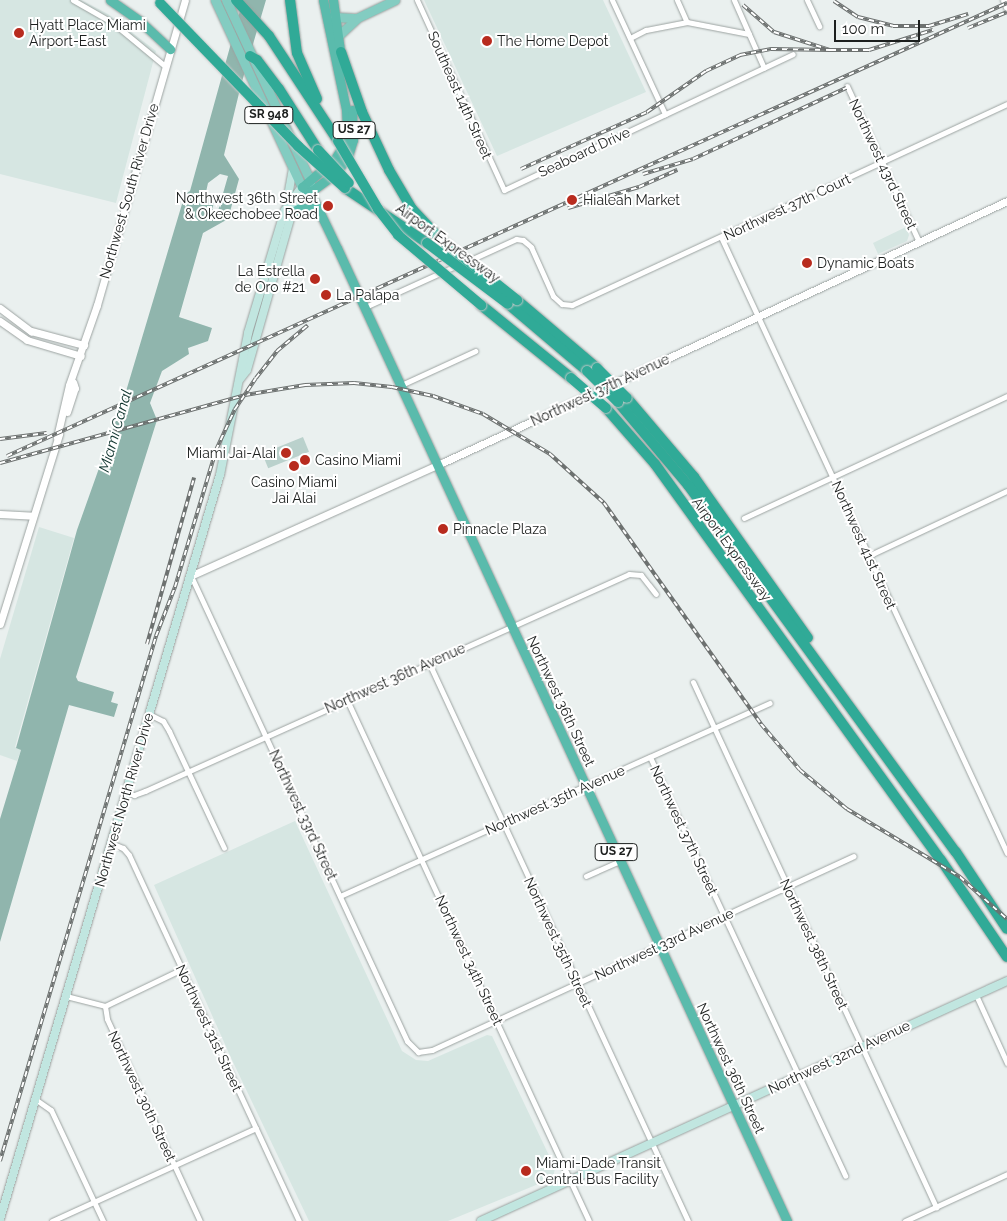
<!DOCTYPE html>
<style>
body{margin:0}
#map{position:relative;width:1007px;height:1221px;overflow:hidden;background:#eaf0ef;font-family:Raleway,sans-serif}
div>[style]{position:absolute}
.built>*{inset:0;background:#d6e6e2}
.green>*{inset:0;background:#bad1cc;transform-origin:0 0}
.water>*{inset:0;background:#90b5ad}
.roads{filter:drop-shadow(0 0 1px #9ca3a1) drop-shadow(0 0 1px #9ca3a1)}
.minor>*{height:5px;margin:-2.5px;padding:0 2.5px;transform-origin:2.5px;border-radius:2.5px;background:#fff}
.tertiary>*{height:7px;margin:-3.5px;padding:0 3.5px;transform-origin:3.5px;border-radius:3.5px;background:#fff}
.secondary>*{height:8px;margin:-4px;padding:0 4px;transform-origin:4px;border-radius:4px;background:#c1e6e0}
.primary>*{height:9px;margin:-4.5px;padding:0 4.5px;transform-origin:4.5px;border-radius:4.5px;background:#83ccc1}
.trunk>*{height:9px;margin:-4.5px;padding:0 4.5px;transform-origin:4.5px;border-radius:4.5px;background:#5abbac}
.motorway>*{height:10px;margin:-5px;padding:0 5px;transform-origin:5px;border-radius:5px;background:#30aa97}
.rail>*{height:4px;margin-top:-2px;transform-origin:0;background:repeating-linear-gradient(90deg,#fff 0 5.5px,#6d7170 0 11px);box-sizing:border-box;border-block:1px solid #6d7170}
.bridges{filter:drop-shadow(0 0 1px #c9c9c9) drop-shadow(0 0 1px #c9c9c9)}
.motorway-bridge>*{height:10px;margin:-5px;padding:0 5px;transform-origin:5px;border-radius:5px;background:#30aa97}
.dots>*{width:14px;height:14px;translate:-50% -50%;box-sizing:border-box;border:2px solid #fff;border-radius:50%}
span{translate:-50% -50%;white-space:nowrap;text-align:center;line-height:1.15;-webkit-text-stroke:4px #fff;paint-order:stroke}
.shield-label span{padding:1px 4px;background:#fff;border:1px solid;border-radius:4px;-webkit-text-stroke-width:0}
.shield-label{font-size:12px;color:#1c1f1e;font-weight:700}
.poi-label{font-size:14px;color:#1c1f1e}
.left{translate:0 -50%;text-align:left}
.right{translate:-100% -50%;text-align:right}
.street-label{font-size:14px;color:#1c1f1e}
.water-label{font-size:15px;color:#0d322c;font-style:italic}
.scale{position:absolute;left:834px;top:20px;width:86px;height:22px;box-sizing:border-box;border:2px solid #1c1f1e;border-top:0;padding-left:6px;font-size:15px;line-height:18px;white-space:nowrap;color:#1c1f1e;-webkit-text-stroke:4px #fff;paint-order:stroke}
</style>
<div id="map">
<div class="built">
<i style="clip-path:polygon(0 0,81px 0,108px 14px,156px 51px,116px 203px,0 174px)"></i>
<i style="clip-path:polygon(424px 0,603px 0,646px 92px,497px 156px)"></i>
<i style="clip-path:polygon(906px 227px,909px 235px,907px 241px,878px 254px,873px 243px)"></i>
<i style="clip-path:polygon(39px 527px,74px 538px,15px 747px,21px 750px,17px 761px,0 755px,0 659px)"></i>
<i style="clip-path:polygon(295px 821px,402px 1051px,416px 1060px,428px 1061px,487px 1035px,492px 1036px,555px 1168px,553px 1178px,448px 1221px,309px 1221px,232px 1060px,154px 885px)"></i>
</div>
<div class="green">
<i style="left:303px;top:437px;width:16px;height:44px;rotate:68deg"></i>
</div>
<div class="water">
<i style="clip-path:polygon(evenodd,243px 0,266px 0,241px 85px,224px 155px,239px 179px,228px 219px,203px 233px,179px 317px,212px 328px,208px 341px,188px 348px,189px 354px,162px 371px,150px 403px,157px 420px,76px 677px,78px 681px,114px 692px,111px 702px,118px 704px,114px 717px,69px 705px,0 942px,0 819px,21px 750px,16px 748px,77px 530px,124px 398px,185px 194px,190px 191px,243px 0,220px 174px,228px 176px,218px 211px,212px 209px,214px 203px,206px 192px,208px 183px,220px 174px)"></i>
</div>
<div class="roads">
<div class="minor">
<i style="left:73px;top:0;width:46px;rotate:29.9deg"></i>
<i style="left:113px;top:23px;width:67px;rotate:39.6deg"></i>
<i style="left:417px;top:0;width:209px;rotate:65.4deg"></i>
<i style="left:504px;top:190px;width:319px;rotate:-25.2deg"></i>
<i style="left:612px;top:0;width:126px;rotate:65.1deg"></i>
<i style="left:677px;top:0;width:24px;rotate:66deg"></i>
<i style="left:734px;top:0;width:74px;rotate:66.2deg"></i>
<i style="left:807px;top:0;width:29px;rotate:65deg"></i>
<i style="left:630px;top:38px;width:18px;rotate:-27deg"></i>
<i style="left:646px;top:30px;width:42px;rotate:-11deg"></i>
<i style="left:687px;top:22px;width:63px;rotate:11deg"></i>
<i style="left:847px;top:86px;width:172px;rotate:65.2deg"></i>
<i style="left:721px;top:237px;width:679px;rotate:65.1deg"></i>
<i style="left:468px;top:261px;width:53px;rotate:-24.6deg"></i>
<i style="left:516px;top:239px;width:7px;rotate:8deg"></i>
<i style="left:523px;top:240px;width:11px;rotate:41deg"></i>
<i style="left:531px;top:247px;width:54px;rotate:65.8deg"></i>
<i style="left:553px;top:296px;width:12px;rotate:42deg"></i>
<i style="left:562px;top:304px;width:10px;rotate:6deg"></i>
<i style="left:572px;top:305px;width:479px;rotate:-24.8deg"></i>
<i style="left:363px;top:308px;width:104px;rotate:-24.4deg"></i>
<i style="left:399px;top:386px;width:84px;rotate:-24.7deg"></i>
<i style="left:744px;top:518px;width:290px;rotate:-24.9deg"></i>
<i style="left:868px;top:556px;width:153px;rotate:-25.1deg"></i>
<i style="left:191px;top:576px;width:513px;rotate:65.08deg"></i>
<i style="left:407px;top:1041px;width:16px;rotate:45deg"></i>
<i style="left:418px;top:1052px;width:14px;rotate:-8deg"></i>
<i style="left:432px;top:1050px;width:464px;rotate:-24.7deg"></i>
<i style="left:429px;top:663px;width:615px;rotate:65.1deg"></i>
<i style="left:693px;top:682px;width:579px;rotate:65.16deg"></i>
<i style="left:347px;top:700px;width:574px;rotate:65.09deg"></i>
<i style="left:149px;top:714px;width:16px;rotate:27deg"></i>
<i style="left:163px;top:721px;width:12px;rotate:59deg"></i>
<i style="left:169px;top:731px;width:129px;rotate:64.8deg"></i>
<i style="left:650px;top:757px;width:462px;rotate:65deg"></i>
<i style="left:126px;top:792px;width:9px;rotate:21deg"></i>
<i style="left:134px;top:795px;width:12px;rotate:-20deg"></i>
<i style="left:145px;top:791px;width:530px;rotate:-24.15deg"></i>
<i style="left:629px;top:574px;width:12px;rotate:5deg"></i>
<i style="left:641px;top:575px;width:24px;rotate:52deg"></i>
<i style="left:111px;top:843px;width:13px;rotate:23deg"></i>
<i style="left:123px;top:848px;width:9px;rotate:49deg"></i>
<i style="left:129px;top:855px;width:404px;rotate:65.1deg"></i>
<i style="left:586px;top:876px;width:37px;rotate:-24deg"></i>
<i style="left:340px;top:896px;width:471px;rotate:-24.2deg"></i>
<i style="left:976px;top:995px;width:75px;rotate:65.5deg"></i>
<i style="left:66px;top:996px;width:40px;rotate:14.4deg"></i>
<i style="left:105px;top:1006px;width:13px;rotate:81deg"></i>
<i style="left:107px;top:1019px;width:222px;rotate:65.3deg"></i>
<i style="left:105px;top:1006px;width:85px;rotate:-25.7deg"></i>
<i style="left:35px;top:1099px;width:19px;rotate:35deg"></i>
<i style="left:51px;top:1110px;width:123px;rotate:64.9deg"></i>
<i style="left:52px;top:1221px;width:224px;rotate:-24.5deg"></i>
<i style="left:905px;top:1221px;width:112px;rotate:-24.7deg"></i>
</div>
<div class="tertiary">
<i style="left:1004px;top:0;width:8px;rotate:67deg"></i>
<i style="left:0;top:308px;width:39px;rotate:37deg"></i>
<i style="left:31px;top:331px;width:55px;rotate:14.8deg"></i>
<i style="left:0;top:321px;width:33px;rotate:35deg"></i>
<i style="left:27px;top:340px;width:56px;rotate:16.5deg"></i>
<i style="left:67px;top:412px;width:25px;rotate:-72deg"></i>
<i style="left:75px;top:388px;width:6px;rotate:-108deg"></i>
<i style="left:57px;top:437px;width:53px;rotate:-77deg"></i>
<i style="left:69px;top:385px;width:85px;rotate:-70.7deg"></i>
<i style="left:97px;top:305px;width:317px;rotate:-73.9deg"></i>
<i style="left:0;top:514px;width:33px;rotate:3deg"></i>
<i style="left:190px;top:576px;width:278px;rotate:-24.2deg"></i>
<i style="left:444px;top:462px;width:621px;rotate:-24.87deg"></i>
<i style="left:0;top:624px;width:199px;rotate:-72.7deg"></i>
</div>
<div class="secondary">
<i style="left:287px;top:202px;width:34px;rotate:-80deg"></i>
<i style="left:240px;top:379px;width:11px;rotate:-52deg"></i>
<i style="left:247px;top:370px;width:164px;rotate:-74.1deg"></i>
<i style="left:292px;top:212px;width:12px;rotate:-59deg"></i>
<i style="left:298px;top:202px;width:16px;rotate:-40deg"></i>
<i style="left:0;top:1219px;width:776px;rotate:-73.53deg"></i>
<i style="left:220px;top:475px;width:145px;rotate:-78.8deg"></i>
<i style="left:248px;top:333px;width:128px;rotate:-73.3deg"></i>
<i style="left:285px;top:210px;width:29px;rotate:-54deg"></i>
<i style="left:481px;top:1221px;width:578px;rotate:-24.53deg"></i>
</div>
<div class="primary">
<i style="left:215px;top:0;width:206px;rotate:65.1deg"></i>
<i style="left:226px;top:0;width:199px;rotate:65deg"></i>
<i style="left:310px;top:180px;width:12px;rotate:90deg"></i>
<i style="left:335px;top:17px;width:22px;rotate:3deg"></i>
<i style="left:357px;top:18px;width:42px;rotate:-25.3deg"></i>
<i style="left:338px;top:36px;width:25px;rotate:-43deg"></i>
</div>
<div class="trunk">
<i style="left:110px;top:0;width:38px;rotate:35deg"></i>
<i style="left:141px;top:22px;width:40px;rotate:43deg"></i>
<i style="left:323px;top:0;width:111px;rotate:78.1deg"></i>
<i style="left:346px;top:109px;width:21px;rotate:87deg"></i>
<i style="left:347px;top:130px;width:16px;rotate:104deg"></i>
<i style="left:343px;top:146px;width:15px;rotate:122deg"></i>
<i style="left:335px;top:159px;width:43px;rotate:139.7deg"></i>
<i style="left:302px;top:187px;width:9px;rotate:32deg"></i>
<i style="left:310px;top:192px;width:62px;rotate:64.3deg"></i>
<i style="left:337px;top:248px;width:1072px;rotate:65.18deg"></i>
<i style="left:333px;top:0;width:59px;rotate:82.1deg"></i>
<i style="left:310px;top:192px;width:32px;rotate:-36deg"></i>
<i style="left:336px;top:173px;width:21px;rotate:-55deg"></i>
<i style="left:348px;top:156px;width:17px;rotate:-73deg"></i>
<i style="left:353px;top:140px;width:30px;rotate:-92deg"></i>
<i style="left:292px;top:212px;width:9px;rotate:-27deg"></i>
<i style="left:300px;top:208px;width:19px;rotate:3deg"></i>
</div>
<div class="motorway">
<i style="left:236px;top:0;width:49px;rotate:47.5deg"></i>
<i style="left:269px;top:36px;width:126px;rotate:56.7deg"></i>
<i style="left:290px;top:0;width:53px;rotate:82.5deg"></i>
<i style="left:297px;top:53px;width:50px;rotate:66.5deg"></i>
<i style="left:341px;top:52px;width:64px;rotate:70.7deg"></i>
<i style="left:362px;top:112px;width:64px;rotate:65deg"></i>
<i style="left:389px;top:170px;width:45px;rotate:59.5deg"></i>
<i style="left:412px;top:209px;width:40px;rotate:47deg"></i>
<i style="left:250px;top:56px;width:8px;rotate:30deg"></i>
<i style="left:257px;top:60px;width:36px;rotate:53deg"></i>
<i style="left:279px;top:89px;width:72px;rotate:57.4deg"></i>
<i style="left:345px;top:188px;width:99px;rotate:33.9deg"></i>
<i style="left:517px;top:300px;width:105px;rotate:40.4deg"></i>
<i style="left:508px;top:304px;width:104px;rotate:40.3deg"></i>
<i style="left:481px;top:305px;width:116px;rotate:39deg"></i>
<i style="left:627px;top:398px;width:104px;rotate:49.7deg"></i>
<i style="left:694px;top:477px;width:197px;rotate:54.7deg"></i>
<i style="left:618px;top:402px;width:109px;rotate:49.9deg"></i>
<i style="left:688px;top:485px;width:454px;rotate:53.9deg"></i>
<i style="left:956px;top:852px;width:92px;rotate:56.5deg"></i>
<i style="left:606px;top:408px;width:74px;rotate:48.8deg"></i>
<i style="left:655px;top:464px;width:488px;rotate:54.2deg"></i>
<i style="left:941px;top:860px;width:117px;rotate:55.8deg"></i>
</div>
</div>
<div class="rail">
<i style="left:834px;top:1px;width:29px;rotate:34deg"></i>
<i style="left:858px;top:17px;width:36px;rotate:14deg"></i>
<i style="left:893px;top:26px;width:36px"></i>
<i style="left:929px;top:26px;width:41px;rotate:-17.1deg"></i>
<i style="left:743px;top:5px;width:41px;rotate:41.1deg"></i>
<i style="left:774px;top:32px;width:59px;rotate:17.8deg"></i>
<i style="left:830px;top:50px;width:39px"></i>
<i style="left:869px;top:50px;width:67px;rotate:-17.4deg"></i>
<i style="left:968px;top:28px;width:42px;rotate:-22.3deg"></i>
<i style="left:521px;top:169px;width:138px;rotate:-24.3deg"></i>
<i style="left:647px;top:112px;width:72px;rotate:-34.8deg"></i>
<i style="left:706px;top:71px;width:38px;rotate:-25deg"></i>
<i style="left:740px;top:55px;width:32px;rotate:-11deg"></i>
<i style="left:771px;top:49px;width:59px;rotate:1deg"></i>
<i style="left:643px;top:174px;width:52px;rotate:-16.7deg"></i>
<i style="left:693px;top:159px;width:169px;rotate:-24.9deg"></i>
<i style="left:568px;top:208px;width:74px;rotate:-16.5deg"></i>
<i style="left:639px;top:187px;width:42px;rotate:-24.1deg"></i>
<i style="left:0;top:439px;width:47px;rotate:-7.3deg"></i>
<i style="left:7px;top:456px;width:1098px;rotate:-24.37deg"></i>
<i style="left:0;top:463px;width:254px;rotate:-15.5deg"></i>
<i style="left:245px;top:395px;width:61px;rotate:-9.5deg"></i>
<i style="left:305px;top:385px;width:49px;rotate:-2.3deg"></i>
<i style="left:354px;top:383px;width:38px;rotate:6deg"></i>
<i style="left:392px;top:387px;width:42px;rotate:12.4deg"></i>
<i style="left:433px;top:396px;width:53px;rotate:19.8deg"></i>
<i style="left:483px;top:414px;width:78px;rotate:30.8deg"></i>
<i style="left:550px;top:454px;width:73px;rotate:42.2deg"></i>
<i style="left:604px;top:503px;width:271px;rotate:54.6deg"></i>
<i style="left:761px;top:724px;width:60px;rotate:49.7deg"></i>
<i style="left:800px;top:770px;width:61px;rotate:39.7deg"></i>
<i style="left:847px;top:809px;width:132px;rotate:31deg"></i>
<i style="left:960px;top:877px;width:63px;rotate:41.8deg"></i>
<i style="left:147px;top:644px;width:173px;rotate:-74.2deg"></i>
<i style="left:0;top:1161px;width:548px;rotate:-73.45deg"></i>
<i style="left:156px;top:636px;width:53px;rotate:-68.8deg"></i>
<i style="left:175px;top:587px;width:143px;rotate:-73.3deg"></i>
<i style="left:216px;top:450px;width:45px;rotate:-65.1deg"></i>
<i style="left:235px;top:409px;width:37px;rotate:-56deg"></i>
<i style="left:256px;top:378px;width:34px;rotate:-52deg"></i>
<i style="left:277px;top:351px;width:40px;rotate:-40deg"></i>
</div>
<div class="bridges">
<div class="motorway-bridge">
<i style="left:160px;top:3px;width:199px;rotate:46deg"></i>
<i style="left:298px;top:146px;width:63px;rotate:41.8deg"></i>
<i style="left:338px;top:141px;width:79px;rotate:59.5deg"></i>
<i style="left:378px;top:209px;width:33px;rotate:52deg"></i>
<i style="left:398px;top:235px;width:109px;rotate:40.1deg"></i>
<i style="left:318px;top:150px;width:45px;rotate:46.8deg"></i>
<i style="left:439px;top:238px;width:100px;rotate:38.5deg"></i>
<i style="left:427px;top:243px;width:101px;rotate:37deg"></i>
<i style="left:597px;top:368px;width:42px;rotate:45deg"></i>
<i style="left:587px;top:371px;width:44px;rotate:45deg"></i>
<i style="left:571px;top:378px;width:46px;rotate:40.6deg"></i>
</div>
</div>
<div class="dots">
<i style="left:19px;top:33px;background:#b82b1e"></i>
<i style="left:487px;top:41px;background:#b82b1e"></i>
<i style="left:572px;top:200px;background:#b82b1e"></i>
<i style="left:328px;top:206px;background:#b82b1e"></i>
<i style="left:807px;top:263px;background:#b82b1e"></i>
<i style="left:315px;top:279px;background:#b82b1e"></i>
<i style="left:326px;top:295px;background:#b82b1e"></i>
<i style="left:286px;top:453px;background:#b82b1e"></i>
<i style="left:305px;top:460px;background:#b82b1e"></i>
<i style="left:294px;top:466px;background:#b82b1e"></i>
<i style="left:443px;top:529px;background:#b82b1e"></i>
<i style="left:526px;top:1171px;background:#b82b1e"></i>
</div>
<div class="shield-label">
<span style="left:269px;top:115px">SR 948</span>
<span style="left:354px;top:130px">US 27</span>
<span style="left:616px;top:852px">US 27</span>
</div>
<div class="poi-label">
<span class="left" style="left:29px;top:33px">Hyatt Place Miami<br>Airport-East</span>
<span class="left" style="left:497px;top:41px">The Home Depot</span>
<span class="right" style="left:318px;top:206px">Northwest 36th Street<br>&amp; Okeechobee Road</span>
<span class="left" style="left:583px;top:200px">Hialeah Market</span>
<span class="left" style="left:817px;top:263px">Dynamic Boats</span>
<span class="right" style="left:305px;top:279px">La Estrella<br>de Oro #21</span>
<span class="left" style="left:336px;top:295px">La Palapa</span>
<span class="right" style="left:276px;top:453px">Miami Jai-Alai</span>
<span class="left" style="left:315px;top:460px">Casino Miami</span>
<span style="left:294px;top:490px">Casino Miami<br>Jai Alai</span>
<span class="left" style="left:453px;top:529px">Pinnacle Plaza</span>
<span class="left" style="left:536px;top:1171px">Miami-Dade Transit<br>Central Bus Facility</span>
</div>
<div class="street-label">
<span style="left:460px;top:95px;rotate:66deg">Southeast 14th Street</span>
<span style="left:584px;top:152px;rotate:-25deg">Seaboard Drive</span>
<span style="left:883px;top:164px;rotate:65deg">Northwest 43rd Street</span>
<span style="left:129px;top:191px;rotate:-74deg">Northwest South River Drive</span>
<span style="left:787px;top:207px;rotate:-25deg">Northwest 37th Court</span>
<span style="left:448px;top:243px;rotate:36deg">Airport Expressway</span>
<span style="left:600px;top:390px;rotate:-25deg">Northwest 37th Avenue</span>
<span style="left:864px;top:545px;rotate:66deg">Northwest 41st Street</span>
<span style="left:732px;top:549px;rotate:54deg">Airport Expressway</span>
<span style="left:395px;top:678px;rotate:-24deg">Northwest 36th Avenue</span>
<span style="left:561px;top:701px;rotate:65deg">Northwest 36th Street</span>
<span style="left:124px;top:800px;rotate:-74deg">Northwest North River Drive</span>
<span style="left:555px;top:800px;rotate:-24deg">Northwest 35th Avenue</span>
<span style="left:303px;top:815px;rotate:65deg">Northwest 33rd Street</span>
<span style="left:684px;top:830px;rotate:65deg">Northwest 37th Street</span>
<span style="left:558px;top:942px;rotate:65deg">Northwest 35th Street</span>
<span style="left:664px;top:944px;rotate:-25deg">Northwest 33rd Avenue</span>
<span style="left:814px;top:944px;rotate:65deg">Northwest 38th Street</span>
<span style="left:469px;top:960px;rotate:65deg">Northwest 34th Street</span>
<span style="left:209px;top:1028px;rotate:65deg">Northwest 31st Street</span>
<span style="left:839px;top:1057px;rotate:-25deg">Northwest 32nd Avenue</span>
<span style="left:731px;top:1068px;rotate:65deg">Northwest 36th Street</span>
<span style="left:142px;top:1096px;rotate:65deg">Northwest 30th Street</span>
</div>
<div class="water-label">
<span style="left:116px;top:431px;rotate:-74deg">Miami Canal</span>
</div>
<div class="scale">100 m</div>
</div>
